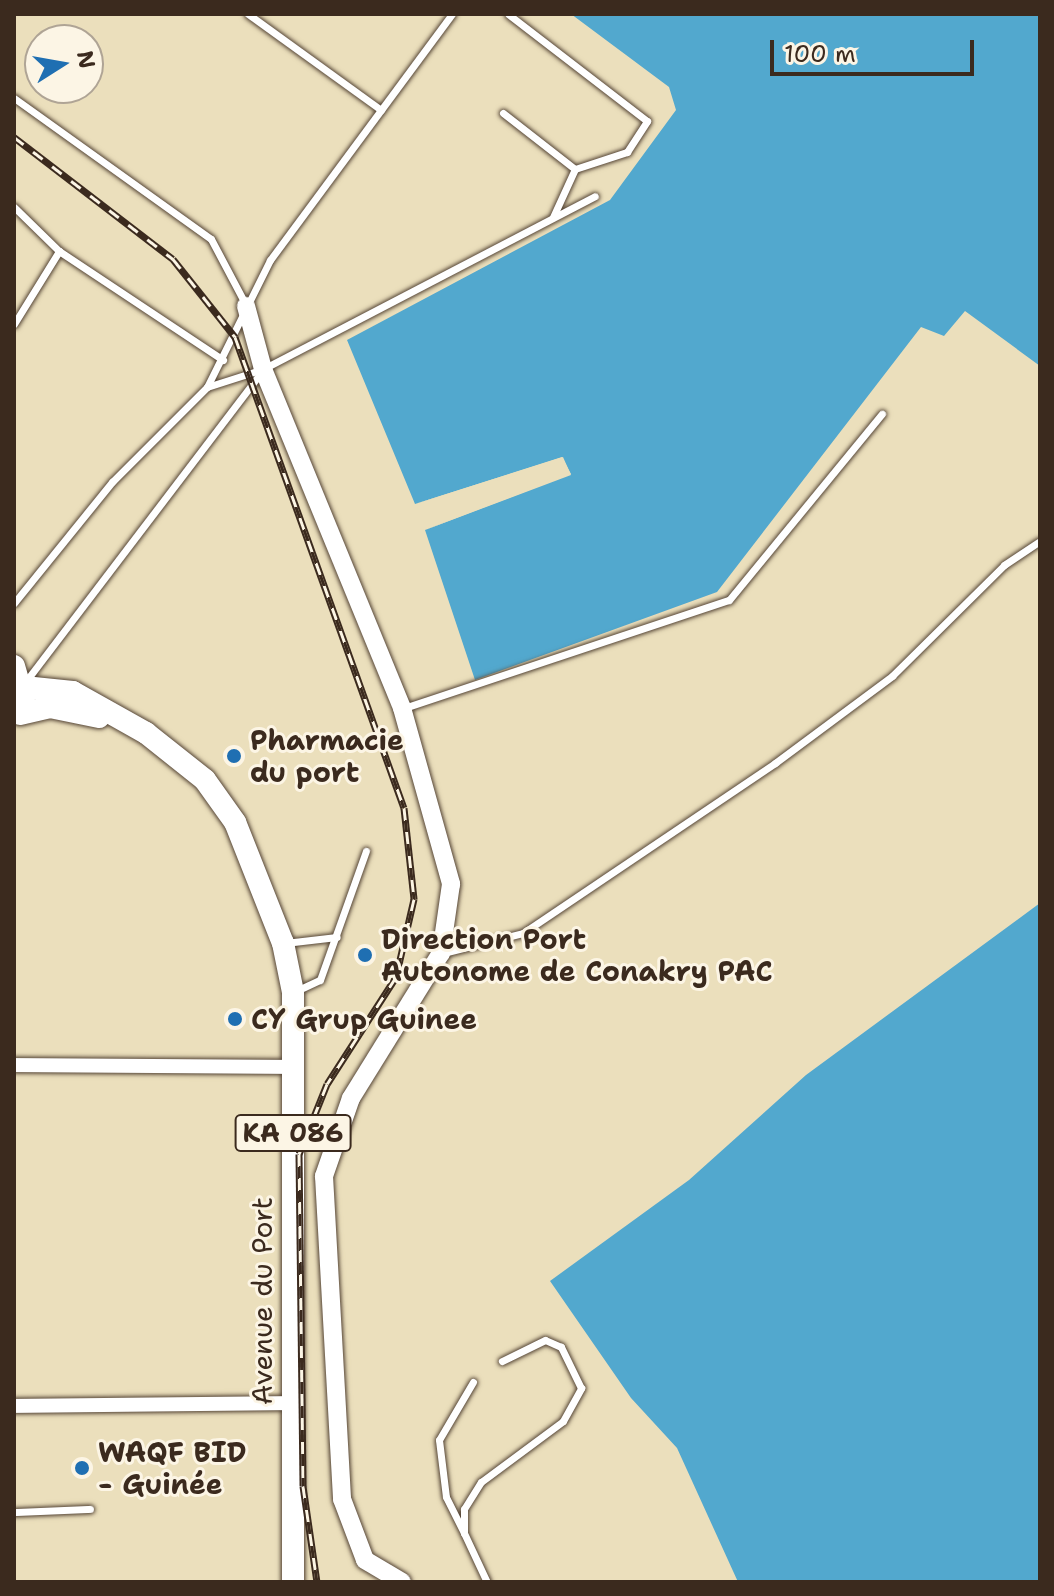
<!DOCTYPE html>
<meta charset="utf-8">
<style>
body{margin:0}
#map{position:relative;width:1054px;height:1596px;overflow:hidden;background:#ebdfbc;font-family:"Shantell Sans",sans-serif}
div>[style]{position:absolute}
.water>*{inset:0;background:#52a8ce}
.pier>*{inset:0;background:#ebdfbc}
.roads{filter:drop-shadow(0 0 2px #554536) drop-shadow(0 0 2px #554536)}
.service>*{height:7px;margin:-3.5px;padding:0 3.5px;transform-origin:3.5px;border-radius:3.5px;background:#fff}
.minor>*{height:14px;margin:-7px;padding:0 7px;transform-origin:7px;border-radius:7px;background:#fff}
.tertiary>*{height:18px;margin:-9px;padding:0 9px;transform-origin:9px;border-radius:9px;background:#fff}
.primary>*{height:22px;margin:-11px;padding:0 11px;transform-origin:11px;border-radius:11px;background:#fff}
.rail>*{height:7px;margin-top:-3.5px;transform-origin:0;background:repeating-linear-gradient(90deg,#fcf5e5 0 12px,#3b2a1e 0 24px);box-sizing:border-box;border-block:2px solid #3b2a1e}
.dots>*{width:22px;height:22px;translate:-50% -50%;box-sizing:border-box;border:4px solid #fcf5e5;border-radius:50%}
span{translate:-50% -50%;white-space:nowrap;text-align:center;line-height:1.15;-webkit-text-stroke:6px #fcf5e5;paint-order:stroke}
.shield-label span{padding:2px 6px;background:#fcf5e5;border:2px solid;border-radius:6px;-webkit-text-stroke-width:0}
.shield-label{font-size:26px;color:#3b2a1e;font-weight:700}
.poi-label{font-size:28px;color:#3b2a1e;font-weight:700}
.left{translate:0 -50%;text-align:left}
.street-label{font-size:28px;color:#3b2a1e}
.frame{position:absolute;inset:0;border:16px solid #3b2a1e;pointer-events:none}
.north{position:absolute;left:24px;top:24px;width:80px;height:80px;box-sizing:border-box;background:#fcf5e5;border:2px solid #afa495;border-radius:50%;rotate:79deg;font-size:22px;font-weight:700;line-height:32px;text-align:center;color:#3b2a1e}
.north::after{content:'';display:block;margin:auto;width:28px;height:36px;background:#1f6fb2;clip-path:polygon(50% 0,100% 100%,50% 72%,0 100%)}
.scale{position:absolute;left:770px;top:40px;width:204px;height:36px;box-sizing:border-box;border:4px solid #3b2a1e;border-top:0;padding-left:10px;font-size:24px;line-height:28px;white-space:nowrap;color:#3b2a1e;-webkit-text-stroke:6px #fcf5e5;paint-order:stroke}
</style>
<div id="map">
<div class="water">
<i style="clip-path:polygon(571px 14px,1040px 14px,1040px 366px,965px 311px,944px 336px,921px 327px,717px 592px,475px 680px,425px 530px,571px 474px,562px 457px,415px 504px,347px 340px,610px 200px,676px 110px,669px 87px)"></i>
<i style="clip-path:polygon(1040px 903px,1040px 1582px,738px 1582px,677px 1448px,631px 1398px,550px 1281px,689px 1180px,806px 1075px)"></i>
</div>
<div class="pier">
<i style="clip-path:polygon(563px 457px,571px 475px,425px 530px,566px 472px,561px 462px,415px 504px)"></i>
</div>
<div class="roads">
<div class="service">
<i style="left:248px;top:14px;width:164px;rotate:35.8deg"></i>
<i style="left:14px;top:98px;width:242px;rotate:35.6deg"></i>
<i style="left:211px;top:239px;width:75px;rotate:62.1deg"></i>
<i style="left:503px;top:113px;width:91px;rotate:37.9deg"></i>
<i style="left:575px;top:169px;width:55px;rotate:-18.1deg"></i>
<i style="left:627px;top:152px;width:37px;rotate:-57deg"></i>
<i style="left:647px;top:121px;width:175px;rotate:-142.4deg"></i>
<i style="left:14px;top:207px;width:63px;rotate:44.4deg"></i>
<i style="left:59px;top:251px;width:197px;rotate:33.6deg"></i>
<i style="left:553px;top:217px;width:53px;rotate:-65.4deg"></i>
<i style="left:14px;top:324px;width:86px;rotate:-58.3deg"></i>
<i style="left:207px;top:387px;width:142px;rotate:-63.6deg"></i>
<i style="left:270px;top:260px;width:306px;rotate:-53.5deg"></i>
<i style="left:14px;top:603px;width:156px;rotate:-51deg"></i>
<i style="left:112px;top:482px;width:134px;rotate:-45deg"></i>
<i style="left:207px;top:387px;width:59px;rotate:-17.8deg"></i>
<i style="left:263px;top:369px;width:374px;rotate:-27.5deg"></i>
<i style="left:26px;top:681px;width:391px;rotate:-52.7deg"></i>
<i style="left:404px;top:708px;width:342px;rotate:-18.4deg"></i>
<i style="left:729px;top:600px;width:241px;rotate:-50.6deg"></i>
<i style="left:285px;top:943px;width:52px;rotate:-6.6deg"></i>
<i style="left:443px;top:953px;width:82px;rotate:-14deg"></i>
<i style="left:523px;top:933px;width:304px;rotate:-34deg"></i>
<i style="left:775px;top:763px;width:146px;rotate:-36.6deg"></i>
<i style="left:892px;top:676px;width:158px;rotate:-44.7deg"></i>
<i style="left:1004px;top:565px;width:43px;rotate:-33.7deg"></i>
<i style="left:296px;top:991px;width:26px;rotate:-25deg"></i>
<i style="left:320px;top:980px;width:137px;rotate:-70.4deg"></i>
<i style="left:473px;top:1382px;width:67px;rotate:120.4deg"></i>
<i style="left:439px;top:1440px;width:57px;rotate:83deg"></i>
<i style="left:446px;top:1497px;width:40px;rotate:63.4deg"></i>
<i style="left:464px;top:1533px;width:24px;rotate:-90deg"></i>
<i style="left:464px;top:1509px;width:32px;rotate:-58deg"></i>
<i style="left:481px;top:1482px;width:102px;rotate:-36.6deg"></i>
<i style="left:563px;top:1421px;width:38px;rotate:-61deg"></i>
<i style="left:581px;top:1388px;width:46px;rotate:-116deg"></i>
<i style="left:561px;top:1347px;width:17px;rotate:-156deg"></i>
<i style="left:545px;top:1340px;width:48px;rotate:154deg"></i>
<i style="left:14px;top:1512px;width:76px;rotate:-2.3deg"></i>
<i style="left:464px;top:1533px;width:54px;rotate:64.9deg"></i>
</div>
<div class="minor">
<i style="left:14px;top:1065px;width:280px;rotate:0.4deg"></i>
<i style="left:14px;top:1406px;width:277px;rotate:-0.6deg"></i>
</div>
<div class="tertiary">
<i style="left:246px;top:306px;width:65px;rotate:74.9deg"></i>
<i style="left:263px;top:369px;width:366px;rotate:67.7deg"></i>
<i style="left:402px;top:708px;width:183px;rotate:74.4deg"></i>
<i style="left:451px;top:884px;width:70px;rotate:98.2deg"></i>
<i style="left:441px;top:953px;width:171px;rotate:121.8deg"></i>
<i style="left:351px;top:1098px;width:83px;rotate:109.1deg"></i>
<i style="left:324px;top:1176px;width:324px;rotate:86.8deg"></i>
<i style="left:342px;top:1499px;width:65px;rotate:69.3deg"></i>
<i style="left:365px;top:1560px;width:43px;rotate:30.7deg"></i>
</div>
<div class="primary">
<i style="left:14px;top:666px;width:37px;rotate:74deg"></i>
<i style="left:24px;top:687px;width:49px;rotate:5.8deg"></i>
<i style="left:73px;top:692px;width:84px;rotate:29.3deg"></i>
<i style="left:146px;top:733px;width:75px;rotate:38.5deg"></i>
<i style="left:205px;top:780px;width:52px;rotate:54.5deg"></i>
<i style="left:235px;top:822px;width:130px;rotate:68.4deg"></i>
<i style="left:283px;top:943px;width:50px;rotate:78.5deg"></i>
<i style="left:293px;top:992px;width:590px;rotate:90deg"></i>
<i style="left:20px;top:714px;width:31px;rotate:-13deg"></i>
<i style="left:50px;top:707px;width:50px;rotate:11.5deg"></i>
</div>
</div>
<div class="rail">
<i style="left:14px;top:137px;width:200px;rotate:37.5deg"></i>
<i style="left:173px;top:259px;width:100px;rotate:51.5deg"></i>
<i style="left:235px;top:337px;width:500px;rotate:70.26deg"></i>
<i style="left:404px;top:808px;width:92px;rotate:83.7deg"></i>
<i style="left:414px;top:899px;width:80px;rotate:103deg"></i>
<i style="left:396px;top:977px;width:127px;rotate:122.8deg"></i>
<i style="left:327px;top:1084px;width:75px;rotate:111.8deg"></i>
<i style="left:299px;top:1154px;width:332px;rotate:89.3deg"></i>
<i style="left:303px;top:1486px;width:97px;rotate:81.7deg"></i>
</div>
<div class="dots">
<i style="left:234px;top:756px;background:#1f6fb2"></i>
<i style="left:365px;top:955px;background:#1f6fb2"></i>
<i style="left:235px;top:1019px;background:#1f6fb2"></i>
<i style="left:82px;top:1468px;background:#1f6fb2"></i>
</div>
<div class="shield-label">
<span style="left:293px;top:1133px">KA 086</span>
</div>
<div class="poi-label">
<span class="left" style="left:250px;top:756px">Pharmacie<br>du port</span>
<span class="left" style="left:381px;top:955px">Direction Port<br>Autonome de Conakry PAC</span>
<span class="left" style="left:251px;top:1019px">CY Grup Guinee</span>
<span class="left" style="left:98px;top:1468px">WAQF BID<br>- Guinée</span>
</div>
<div class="street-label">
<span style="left:262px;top:1301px;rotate:-90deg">Avenue du Port</span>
</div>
<div class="frame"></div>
<div class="north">N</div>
<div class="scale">100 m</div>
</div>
